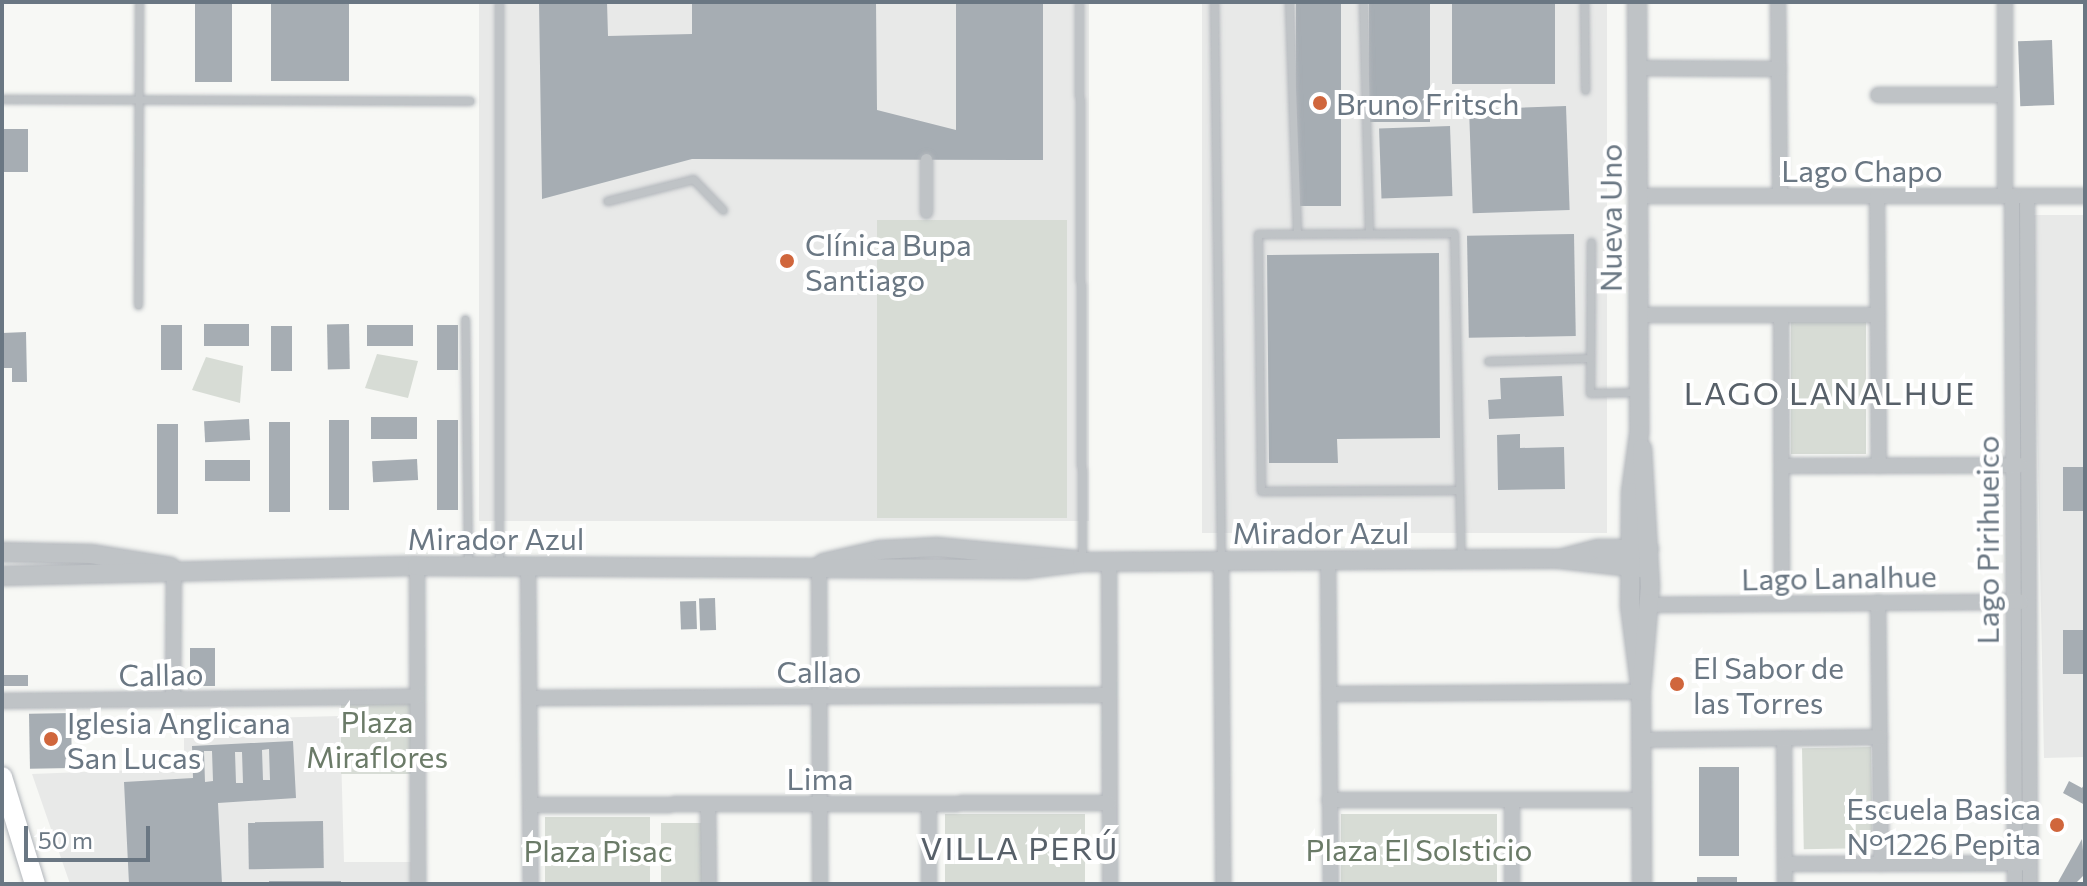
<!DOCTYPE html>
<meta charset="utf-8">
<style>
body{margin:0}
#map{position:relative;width:2087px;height:886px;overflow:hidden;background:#f7f8f5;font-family:Commissioner,sans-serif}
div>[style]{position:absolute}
.built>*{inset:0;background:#e8e9e8;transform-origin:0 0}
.green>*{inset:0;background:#d7dcd5;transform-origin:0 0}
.building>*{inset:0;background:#a6adb3;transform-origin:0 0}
.roads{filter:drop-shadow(0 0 2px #b2b6bb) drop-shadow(0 0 2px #b2b6bb)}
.service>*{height:7px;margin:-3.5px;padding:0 3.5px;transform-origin:3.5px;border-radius:3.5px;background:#bfc3c6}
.pedestrian>*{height:11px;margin:-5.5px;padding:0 5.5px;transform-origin:5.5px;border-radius:5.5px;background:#bfc3c6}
.minor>*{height:14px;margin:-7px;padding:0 7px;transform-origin:7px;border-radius:7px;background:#bfc3c6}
.tertiary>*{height:18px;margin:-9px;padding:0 9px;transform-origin:9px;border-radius:9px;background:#bfc3c6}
.secondary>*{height:20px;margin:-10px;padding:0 10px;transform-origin:10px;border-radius:10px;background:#fff}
.dots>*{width:22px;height:22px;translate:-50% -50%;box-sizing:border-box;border:4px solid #fff;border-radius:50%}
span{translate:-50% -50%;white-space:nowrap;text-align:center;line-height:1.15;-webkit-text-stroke:8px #fff;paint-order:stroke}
.poi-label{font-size:30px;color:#6a7783}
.left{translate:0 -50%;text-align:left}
.right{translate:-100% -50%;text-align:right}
.street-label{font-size:30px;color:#6a7783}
.park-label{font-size:30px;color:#6b7b68}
.neighbourhood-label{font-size:32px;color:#576069;letter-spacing:2px}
.frame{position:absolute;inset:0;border:4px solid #6a7783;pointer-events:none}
.scale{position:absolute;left:24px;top:826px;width:126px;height:36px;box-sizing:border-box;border:4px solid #6a7783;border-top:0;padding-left:10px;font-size:24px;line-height:28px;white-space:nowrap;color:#6a7783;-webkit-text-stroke:6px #fff;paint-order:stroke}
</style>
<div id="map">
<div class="built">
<i style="left:479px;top:2px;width:610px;height:519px"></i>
<i style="left:1202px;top:2px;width:405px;height:531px"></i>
<i style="clip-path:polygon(2033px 215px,2085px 215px,2085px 757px,2044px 758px)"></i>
<i style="clip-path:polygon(340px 716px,344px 862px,414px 862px,414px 884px,70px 884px,32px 774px,184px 768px,184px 720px)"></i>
</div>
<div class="green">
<i style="left:877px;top:220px;width:190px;height:298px"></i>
<i style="left:1791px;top:319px;width:75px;height:135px"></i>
<i style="clip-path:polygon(377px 354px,418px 361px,408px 398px,365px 388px)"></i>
<i style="clip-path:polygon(206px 357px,243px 366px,240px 403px,192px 390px)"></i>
<i style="left:413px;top:700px;width:74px;height:72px;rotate:90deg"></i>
<i style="left:1871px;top:747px;width:101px;height:69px;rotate:89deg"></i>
<i style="left:945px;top:814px;width:140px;height:70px"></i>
<i style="left:1497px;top:814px;width:69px;height:156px;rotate:90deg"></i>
<i style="left:545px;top:817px;width:105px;height:67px"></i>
<i style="left:661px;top:823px;width:41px;height:61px"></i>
</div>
<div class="building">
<i style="left:195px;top:2px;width:37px;height:80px"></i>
<i style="left:271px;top:2px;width:78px;height:79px"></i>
<i style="clip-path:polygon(539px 2px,607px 2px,608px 36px,692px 34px,692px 2px,876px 2px,877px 110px,956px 130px,956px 2px,1043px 2px,1043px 160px,692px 159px,542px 199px)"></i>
<i style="left:1296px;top:2px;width:45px;height:204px"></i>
<i style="left:1369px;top:2px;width:61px;height:120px"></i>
<i style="left:1452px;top:2px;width:103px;height:82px"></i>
<i style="left:2052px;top:40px;width:65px;height:34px;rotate:88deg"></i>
<i style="left:1566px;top:106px;width:104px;height:97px;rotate:88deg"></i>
<i style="left:1450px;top:126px;width:70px;height:71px;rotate:88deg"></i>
<i style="left:2px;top:129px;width:26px;height:43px"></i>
<i style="left:1574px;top:234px;width:102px;height:107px;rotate:89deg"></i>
<i style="clip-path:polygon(1439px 253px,1440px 438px,1337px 439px,1338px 463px,1269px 463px,1267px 255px)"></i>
<i style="left:204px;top:324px;width:45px;height:22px"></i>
<i style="left:349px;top:324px;width:45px;height:22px;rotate:89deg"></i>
<i style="left:161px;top:325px;width:21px;height:45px"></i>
<i style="left:413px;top:325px;width:21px;height:46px;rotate:90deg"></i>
<i style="left:437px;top:325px;width:21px;height:45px"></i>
<i style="left:271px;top:326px;width:21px;height:45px"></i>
<i style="clip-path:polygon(26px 332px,27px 382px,12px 382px,12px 368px,2px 368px,2px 333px)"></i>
<i style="clip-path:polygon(1562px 376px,1564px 416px,1489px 419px,1488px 400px,1501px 399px,1500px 378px)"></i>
<i style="left:417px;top:417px;width:22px;height:46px;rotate:90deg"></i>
<i style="left:249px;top:419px;width:21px;height:45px;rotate:87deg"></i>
<i style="left:329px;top:420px;width:20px;height:90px"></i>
<i style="left:437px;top:420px;width:21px;height:90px"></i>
<i style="left:269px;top:422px;width:21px;height:90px"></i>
<i style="left:157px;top:424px;width:21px;height:90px"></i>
<i style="clip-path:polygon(1520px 434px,1520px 448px,1564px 447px,1565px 489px,1498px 490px,1497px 435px)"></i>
<i style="left:417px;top:459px;width:21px;height:45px;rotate:87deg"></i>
<i style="left:250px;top:460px;width:21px;height:45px;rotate:90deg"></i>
<i style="left:2063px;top:467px;width:22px;height:44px"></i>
<i style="left:715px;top:598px;width:32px;height:16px;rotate:88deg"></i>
<i style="left:696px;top:601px;width:28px;height:16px;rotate:88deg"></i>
<i style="left:2063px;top:630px;width:22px;height:44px"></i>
<i style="left:190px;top:648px;width:25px;height:38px"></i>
<i style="left:28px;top:675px;width:11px;height:26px;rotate:90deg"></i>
<i style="left:1671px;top:676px;width:13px;height:16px"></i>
<i style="left:71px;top:713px;width:55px;height:42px;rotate:89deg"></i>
<i style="clip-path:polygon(evenodd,293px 741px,296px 798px,218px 803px,222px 884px,129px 884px,124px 782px,193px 778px,192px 746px,293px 741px,269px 749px,270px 780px,263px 780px,262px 750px,269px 749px,293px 741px,204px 751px,212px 751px,213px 781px,205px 782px,204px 751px,293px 741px,235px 752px,242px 752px,243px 783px,236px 783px,235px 752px)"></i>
<i style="left:1699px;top:767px;width:40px;height:89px"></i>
<i style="clip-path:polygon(2069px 781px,2082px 788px,2085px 783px,2085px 805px,2063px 793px)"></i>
<i style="left:323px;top:821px;width:47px;height:75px;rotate:89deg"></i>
<i style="clip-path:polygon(2082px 839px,2085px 874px,2075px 884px,2057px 884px)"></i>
<i style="left:1697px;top:877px;width:40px;height:7px"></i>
<i style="left:269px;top:881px;width:72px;height:3px"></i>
</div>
<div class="roads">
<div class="service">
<i style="left:499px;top:2px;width:562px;rotate:90deg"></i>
<i style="left:1079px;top:2px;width:558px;rotate:89.69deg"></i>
<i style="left:1214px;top:2px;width:557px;rotate:89.28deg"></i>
<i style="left:1289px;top:2px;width:232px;rotate:88deg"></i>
<i style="left:1363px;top:2px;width:231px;rotate:88.5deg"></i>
<i style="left:1584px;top:2px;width:88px;rotate:89.3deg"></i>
<i style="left:2px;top:99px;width:468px;rotate:0.2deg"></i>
<i style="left:607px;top:201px;width:89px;rotate:-14.3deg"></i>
<i style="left:693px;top:179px;width:43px;rotate:45.9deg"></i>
<i style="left:1591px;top:242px;width:151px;rotate:90.4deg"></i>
<i style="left:1590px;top:393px;width:47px;rotate:-1.2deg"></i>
<i style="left:138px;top:305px;width:303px;rotate:-89.8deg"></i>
<i style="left:465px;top:319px;width:246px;rotate:89.3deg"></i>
<i style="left:1488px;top:361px;width:102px;rotate:-1.7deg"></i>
<i style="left:1459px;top:490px;width:198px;rotate:179.7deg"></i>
<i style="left:1261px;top:491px;width:257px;rotate:-90.7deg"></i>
<i style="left:1258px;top:234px;width:196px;rotate:-0.3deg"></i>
<i style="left:1454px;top:233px;width:327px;rotate:88.8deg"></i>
</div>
<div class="pedestrian">
<i style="left:926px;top:212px;width:53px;rotate:-90deg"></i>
</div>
<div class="minor">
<i style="left:1778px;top:2px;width:194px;rotate:89.4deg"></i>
<i style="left:1638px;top:68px;width:141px;rotate:0.4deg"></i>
<i style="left:1878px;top:95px;width:127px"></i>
<i style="left:1638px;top:196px;width:447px"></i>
<i style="left:1877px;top:196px;width:270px;rotate:89.6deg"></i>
<i style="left:2005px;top:196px;width:194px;rotate:-90deg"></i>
<i style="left:2012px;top:196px;width:688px;rotate:89.75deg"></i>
<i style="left:2027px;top:196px;width:688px;rotate:89.75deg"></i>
<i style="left:1639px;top:315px;width:239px"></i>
<i style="left:1781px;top:315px;width:288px;rotate:89.8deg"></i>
<i style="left:1782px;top:466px;width:238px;rotate:-0.2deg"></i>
<i style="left:1221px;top:561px;width:323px;rotate:89.6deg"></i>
<i style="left:1328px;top:561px;width:323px;rotate:89.5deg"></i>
<i style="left:1109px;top:562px;width:322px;rotate:89.8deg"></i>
<i style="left:819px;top:564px;width:320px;rotate:89.8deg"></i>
<i style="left:417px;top:566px;width:318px;rotate:89.8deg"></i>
<i style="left:528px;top:566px;width:318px;rotate:89.5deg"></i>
<i style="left:1878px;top:602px;width:262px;rotate:89.3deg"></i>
<i style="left:1649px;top:605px;width:372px;rotate:-0.5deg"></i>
<i style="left:1329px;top:694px;width:312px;rotate:-0.4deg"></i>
<i style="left:530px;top:698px;width:579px;rotate:-0.3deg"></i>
<i style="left:173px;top:699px;width:131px;rotate:-89.6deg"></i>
<i style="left:2px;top:701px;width:415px;rotate:-0.6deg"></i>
<i style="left:1784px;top:738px;width:146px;rotate:89.6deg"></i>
<i style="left:1641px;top:740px;width:239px;rotate:-0.7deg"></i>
<i style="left:1329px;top:800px;width:313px"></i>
<i style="left:1512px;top:800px;width:84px;rotate:90deg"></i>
<i style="left:708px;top:804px;width:80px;rotate:89.3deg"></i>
<i style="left:929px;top:804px;width:80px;rotate:90deg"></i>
<i style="left:531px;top:805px;width:578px;rotate:-0.2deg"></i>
<i style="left:1785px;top:864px;width:240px;rotate:-0.2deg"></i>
</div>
<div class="tertiary">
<i style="left:1637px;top:2px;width:432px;rotate:89.7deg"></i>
<i style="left:1639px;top:434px;width:59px;rotate:97.9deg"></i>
<i style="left:1631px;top:492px;width:114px;rotate:90.5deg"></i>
<i style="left:1630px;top:606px;width:87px;rotate:82.7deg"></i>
<i style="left:2px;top:552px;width:89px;rotate:1.3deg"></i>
<i style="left:91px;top:554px;width:81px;rotate:9.2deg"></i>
<i style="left:1560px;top:559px;width:81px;rotate:6.4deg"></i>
<i style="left:823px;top:563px;width:58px;rotate:-12.8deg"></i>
<i style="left:880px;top:550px;width:57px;rotate:-3deg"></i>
<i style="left:937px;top:547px;width:139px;rotate:5.4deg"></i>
<i style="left:2px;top:576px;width:415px;rotate:-1.4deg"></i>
<i style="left:417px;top:566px;width:609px;rotate:0.28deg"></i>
<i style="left:1026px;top:569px;width:56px;rotate:-7.1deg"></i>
<i style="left:1082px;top:562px;width:478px;rotate:-0.4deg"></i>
<i style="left:1560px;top:559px;width:39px;rotate:-15deg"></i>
<i style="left:1598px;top:549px;width:51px"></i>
<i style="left:1642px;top:884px;width:192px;rotate:-90.3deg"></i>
<i style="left:1641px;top:692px;width:106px;rotate:-85.1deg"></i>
<i style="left:1650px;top:586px;width:138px;rotate:-93.3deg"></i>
</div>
<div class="secondary">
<i style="left:2px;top:777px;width:112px;rotate:72.9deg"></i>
</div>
</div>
<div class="dots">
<i style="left:1320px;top:103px;background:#d0663c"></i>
<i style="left:787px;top:261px;background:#d0663c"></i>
<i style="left:1677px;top:684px;background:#d0663c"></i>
<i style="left:51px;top:739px;background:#d0663c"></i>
<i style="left:2057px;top:825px;background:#d0663c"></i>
</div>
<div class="poi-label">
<span class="left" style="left:1336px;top:103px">Bruno Fritsch</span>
<span class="left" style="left:805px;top:261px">Clínica Bupa<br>Santiago</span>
<span class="left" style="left:1693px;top:684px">El Sabor de<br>las Torres</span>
<span class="left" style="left:67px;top:739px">Iglesia Anglicana<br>San Lucas</span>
<span class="right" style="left:2041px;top:825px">Escuela Basica<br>N°1226 Pepita</span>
</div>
<div class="street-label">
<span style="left:1862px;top:170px">Lago Chapo</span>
<span style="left:1610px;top:218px;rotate:-90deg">Nueva Uno</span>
<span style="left:1321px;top:532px">Mirador Azul</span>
<span style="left:496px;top:538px">Mirador Azul</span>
<span style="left:1987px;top:540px;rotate:-90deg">Lago Pirihueico</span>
<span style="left:1839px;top:577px;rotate:-1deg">Lago Lanalhue</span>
<span style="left:819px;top:671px">Callao</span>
<span style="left:161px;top:674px;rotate:-1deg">Callao</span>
<span style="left:820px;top:778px">Lima</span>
</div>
<div class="park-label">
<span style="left:377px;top:738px">Plaza<br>Miraflores</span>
<span style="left:1419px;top:849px">Plaza El Solsticio</span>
<span style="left:598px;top:850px">Plaza Pisac</span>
</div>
<div class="neighbourhood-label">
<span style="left:1830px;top:392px">LAGO LANALHUE</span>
<span style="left:1020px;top:847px">VILLA PERÚ</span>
</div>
<div class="frame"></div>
<div class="scale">50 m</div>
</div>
